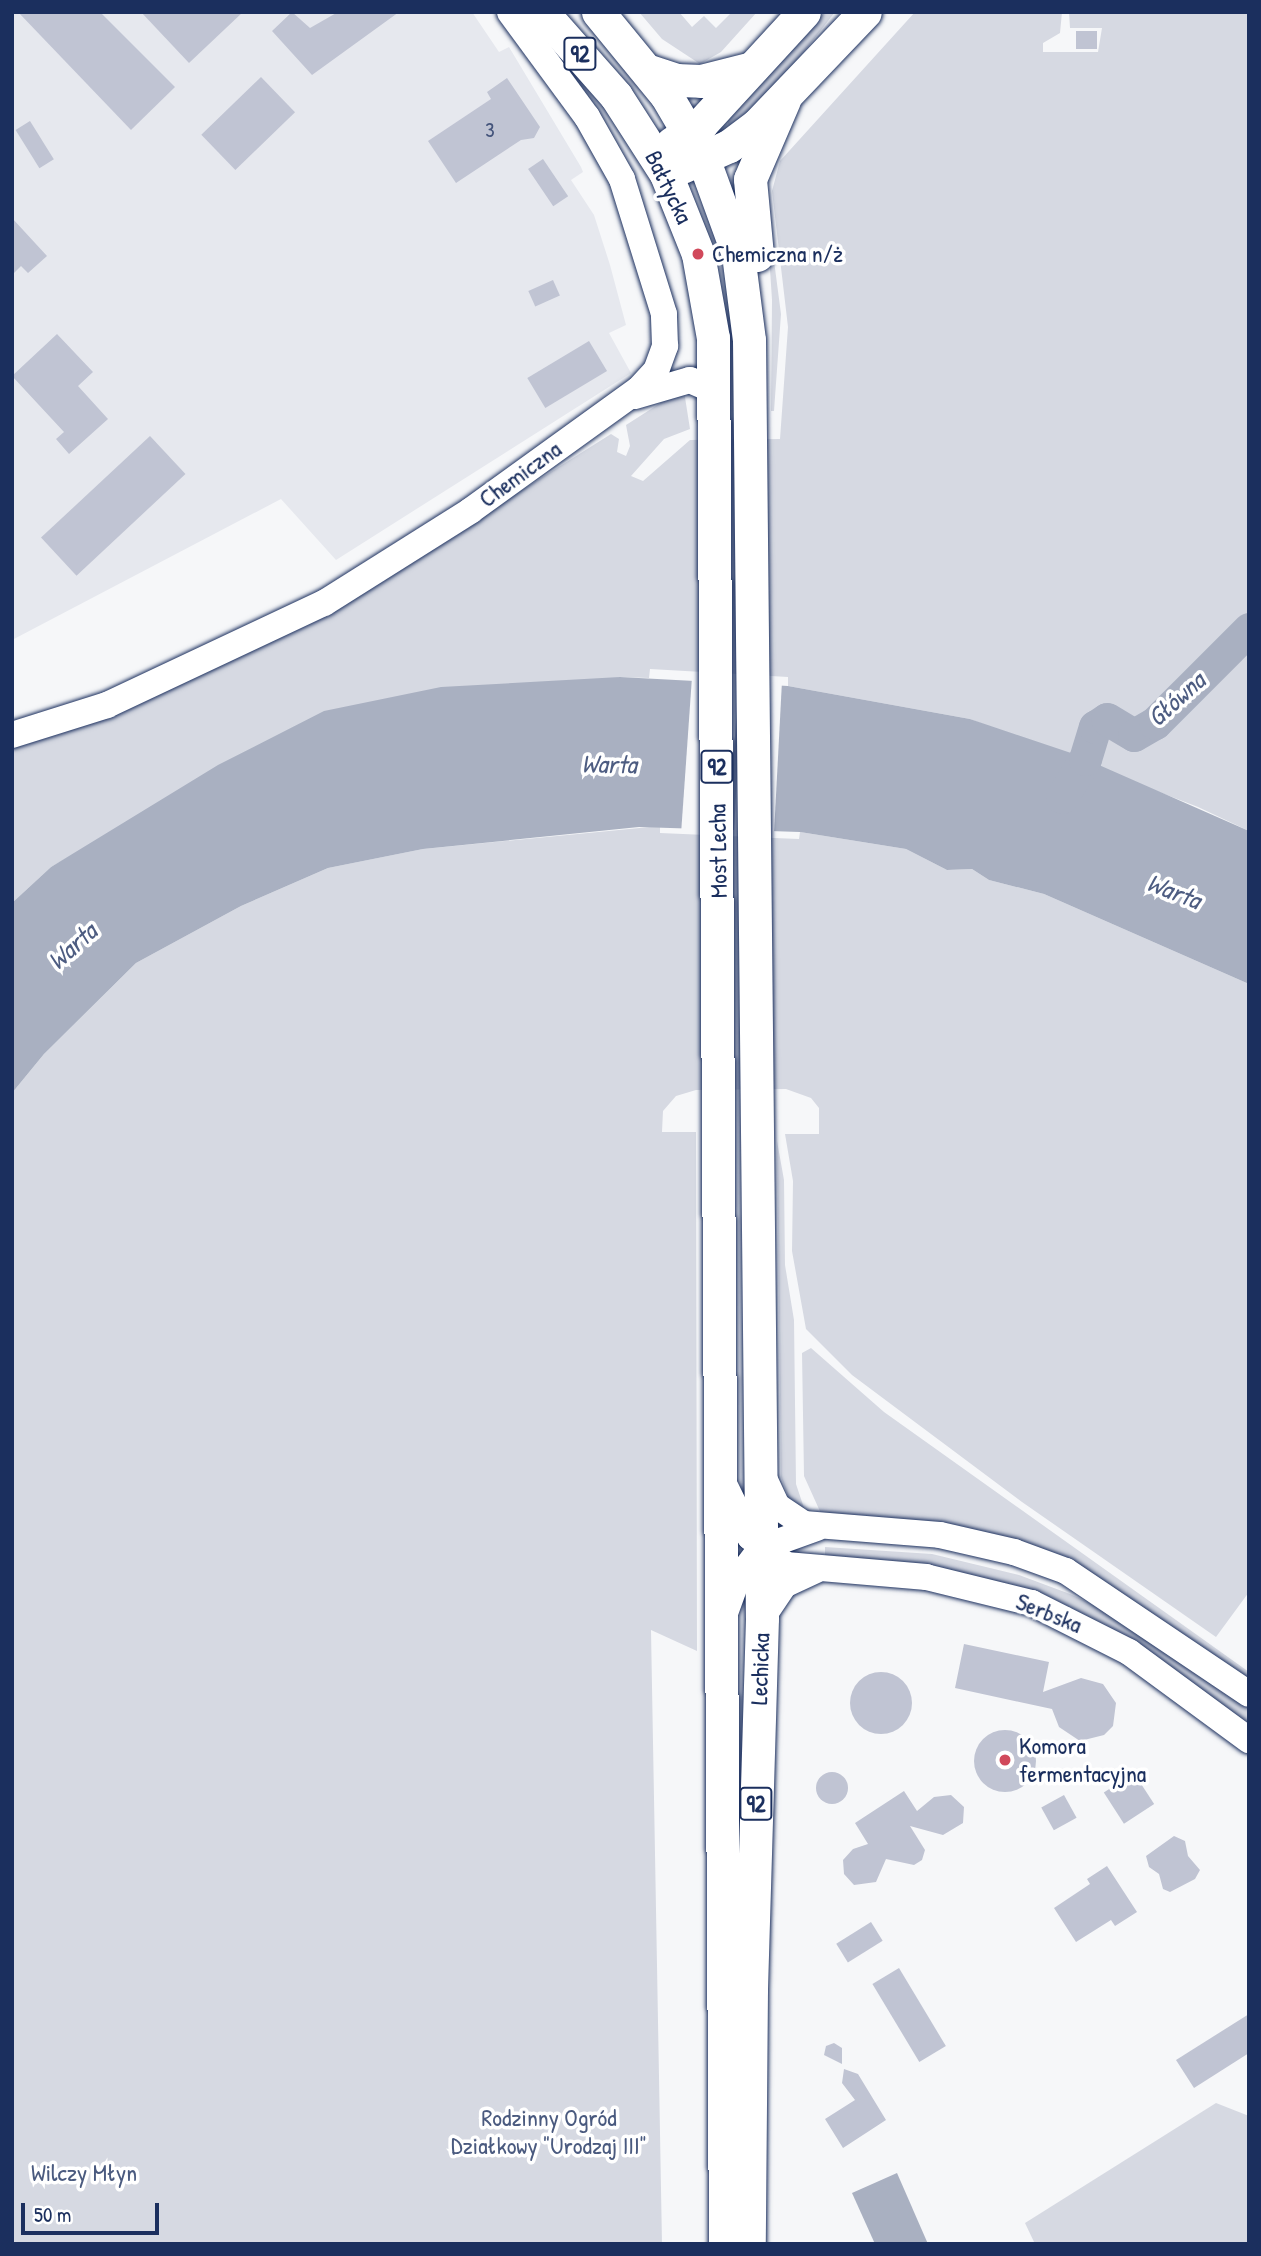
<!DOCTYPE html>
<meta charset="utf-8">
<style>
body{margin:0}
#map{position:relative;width:1261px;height:2256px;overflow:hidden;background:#f6f7f9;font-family:"Patrick Hand",sans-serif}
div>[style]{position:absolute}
.built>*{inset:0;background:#e6e8ee}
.green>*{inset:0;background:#d6d9e2}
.water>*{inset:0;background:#a9b0c1}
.pier>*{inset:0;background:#f6f7f9;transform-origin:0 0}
.river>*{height:33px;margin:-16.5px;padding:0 16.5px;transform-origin:16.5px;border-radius:16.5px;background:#a9b0c1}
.building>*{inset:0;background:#c0c4d3;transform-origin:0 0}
.round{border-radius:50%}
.roads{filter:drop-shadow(0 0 2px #1b2f5e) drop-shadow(0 0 2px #1b2f5e)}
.minor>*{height:26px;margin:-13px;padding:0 13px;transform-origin:13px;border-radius:13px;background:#fff}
.major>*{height:33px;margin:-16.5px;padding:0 16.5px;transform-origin:16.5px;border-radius:16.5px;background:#fff}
.dots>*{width:19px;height:19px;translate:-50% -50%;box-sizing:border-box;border:4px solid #fff;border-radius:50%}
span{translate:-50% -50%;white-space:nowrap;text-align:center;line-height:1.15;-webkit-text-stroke:7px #fff;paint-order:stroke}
.number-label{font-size:21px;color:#44547b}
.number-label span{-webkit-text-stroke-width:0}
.shield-label span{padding:2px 5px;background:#fff;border:2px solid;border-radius:5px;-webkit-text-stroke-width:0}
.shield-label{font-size:23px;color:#1b2f5e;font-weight:700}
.street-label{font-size:24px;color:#1b2f5e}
.poi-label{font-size:24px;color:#1b2f5e}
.left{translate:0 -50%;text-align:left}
.park-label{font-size:24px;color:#4a5a7f}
.water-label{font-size:26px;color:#4d5c81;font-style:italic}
.frame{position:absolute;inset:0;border:14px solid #1b2f5e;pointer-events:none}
.scale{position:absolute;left:21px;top:2203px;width:138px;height:32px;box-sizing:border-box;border:4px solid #1b2f5e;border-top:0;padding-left:9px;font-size:21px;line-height:24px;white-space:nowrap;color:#1b2f5e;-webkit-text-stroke:5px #fff;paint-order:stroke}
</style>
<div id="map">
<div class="built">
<i style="clip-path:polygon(12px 12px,472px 12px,499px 52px,509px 47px,581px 167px,583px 172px,571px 180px,594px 215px,610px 265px,626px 325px,609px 333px,631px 373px,336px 560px,281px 499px,12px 640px)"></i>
</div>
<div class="green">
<i style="clip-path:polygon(639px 12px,679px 12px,692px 27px,704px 16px,716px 28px,732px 12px,757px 12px,721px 52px,700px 64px,662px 39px)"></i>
<i style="clip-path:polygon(825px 12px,835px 12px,782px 80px,731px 131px,726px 118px)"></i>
<i style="clip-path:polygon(915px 12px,1062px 12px,1060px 33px,1043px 43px,1043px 52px,1098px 52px,1102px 28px,1070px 28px,1069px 12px,1249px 12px,1249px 831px,1198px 807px,970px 719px,788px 686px,788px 677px,650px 669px,649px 678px,620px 677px,128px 823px,51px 867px,12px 903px,12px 746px,359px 593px,611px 434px,619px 439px,617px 452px,626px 456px,630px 446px,626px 425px,673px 395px,684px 391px,690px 429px,664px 439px,631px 476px,643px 481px,690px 440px,780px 439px,788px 327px,772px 191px,780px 161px)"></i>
<i style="clip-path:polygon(765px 192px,781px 314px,774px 411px,771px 411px,772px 300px)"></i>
<i style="clip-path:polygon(660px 826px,660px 833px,799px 839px,800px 832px,906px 849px,947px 870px,972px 869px,989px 880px,1044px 894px,1249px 984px,1249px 1592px,1216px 1637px,1022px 1502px,852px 1375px,806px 1329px,792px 1251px,793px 1181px,785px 1134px,819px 1134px,819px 1108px,811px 1098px,786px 1089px,696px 1090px,676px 1096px,663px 1111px,662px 1132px,696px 1132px,697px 1651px,651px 1630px,662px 2244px,12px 2244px,12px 1093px,44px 1054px,136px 963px,241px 906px,328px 868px,423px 849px)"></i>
<i style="clip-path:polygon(777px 1141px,784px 1180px,785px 1265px,794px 1320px,796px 1484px,806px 1514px,791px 1504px,781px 1477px)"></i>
<i style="clip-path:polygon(811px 1348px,884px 1412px,1249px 1672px,1249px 1682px,1099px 1579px,823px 1518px,804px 1476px,802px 1353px)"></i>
<i style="clip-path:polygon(825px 1547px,932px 1554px,1019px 1575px,1070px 1594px,1098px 1607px,1249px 1707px,1249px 1727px,1130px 1640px,825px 1561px)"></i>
<i style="clip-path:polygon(1216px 2103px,1249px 2116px,1249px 2244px,1035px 2244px,1025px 2223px)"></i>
</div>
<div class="water">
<i style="clip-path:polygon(620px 677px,788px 686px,970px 719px,1074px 754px,1249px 831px,1249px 984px,1044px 894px,989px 880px,972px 869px,947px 870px,906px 849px,800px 832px,639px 827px,423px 849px,328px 868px,241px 906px,136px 963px,44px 1054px,12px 1093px,12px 903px,51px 867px,218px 765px,324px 711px,441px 687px)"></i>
<i style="clip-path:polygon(897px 2173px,928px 2244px,875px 2244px,852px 2193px)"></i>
</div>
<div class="pier">
<i style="left:692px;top:677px;width:47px;height:154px;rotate:4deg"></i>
<i style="left:742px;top:680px;width:40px;height:153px;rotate:3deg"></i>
</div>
<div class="river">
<i style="left:1062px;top:797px;width:44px;rotate:-58.8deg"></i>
<i style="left:1085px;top:759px;width:34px;rotate:-73deg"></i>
<i style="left:1095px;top:727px;width:14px;rotate:-34deg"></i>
<i style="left:1107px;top:719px;width:31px;rotate:31deg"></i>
<i style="left:1134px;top:735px;width:24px;rotate:-30deg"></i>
<i style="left:1155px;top:723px;width:133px;rotate:-45deg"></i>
</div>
<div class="building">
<i style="clip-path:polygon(18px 12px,100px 12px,175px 87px,131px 130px)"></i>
<i style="clip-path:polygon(141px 12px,243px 12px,189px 63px)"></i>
<i style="clip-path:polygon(292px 12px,310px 28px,338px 12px,399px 12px,312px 75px,272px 31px)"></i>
<i style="left:1076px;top:31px;width:21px;height:18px"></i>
<i style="left:261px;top:77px;width:49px;height:83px;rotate:46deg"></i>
<i style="clip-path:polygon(507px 78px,540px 127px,534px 138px,521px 140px,456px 183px,428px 141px,491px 99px,487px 92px)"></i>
<i style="left:30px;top:121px;width:45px;height:17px;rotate:58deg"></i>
<i style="left:543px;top:159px;width:45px;height:18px;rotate:56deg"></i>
<i style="clip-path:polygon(12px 218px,47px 256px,28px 273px,21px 266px,12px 275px)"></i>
<i style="left:553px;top:280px;width:17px;height:27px;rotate:66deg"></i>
<i style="clip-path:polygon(57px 334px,93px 372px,78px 386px,108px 419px,69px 454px,56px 439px,64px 432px,12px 376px)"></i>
<i style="left:589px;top:341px;width:35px;height:72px;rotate:59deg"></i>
<i style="left:150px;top:436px;width:52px;height:149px;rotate:47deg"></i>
<i style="clip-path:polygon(964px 1644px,1049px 1662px,1043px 1692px,1081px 1678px,1103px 1684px,1116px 1703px,1113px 1726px,1104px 1735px,1080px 1741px,1059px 1727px,1052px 1709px,955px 1688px)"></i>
<i class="round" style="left:850px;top:1672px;width:62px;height:62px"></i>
<i class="round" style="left:974px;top:1730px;width:62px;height:62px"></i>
<i class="round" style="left:816px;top:1772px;width:32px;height:32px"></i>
<i style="left:1134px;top:1773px;width:37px;height:36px;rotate:57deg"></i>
<i style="clip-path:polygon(904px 1791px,917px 1811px,934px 1797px,951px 1795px,964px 1807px,963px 1823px,943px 1835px,910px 1826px,925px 1850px,922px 1860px,914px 1865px,886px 1859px,876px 1882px,854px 1885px,844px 1874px,843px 1860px,853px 1849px,868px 1844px,855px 1823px)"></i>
<i style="left:1064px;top:1795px;width:26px;height:26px;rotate:61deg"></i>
<i style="clip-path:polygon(1174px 1836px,1185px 1841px,1188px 1856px,1200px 1870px,1195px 1879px,1170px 1892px,1163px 1889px,1159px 1874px,1149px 1867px,1146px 1856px)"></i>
<i style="clip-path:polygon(1107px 1866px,1137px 1912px,1115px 1926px,1111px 1920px,1076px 1942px,1054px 1908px,1090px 1884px,1087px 1879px)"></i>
<i style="left:871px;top:1922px;width:22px;height:41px;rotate:58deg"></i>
<i style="left:899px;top:1968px;width:91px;height:31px;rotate:59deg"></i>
<i style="clip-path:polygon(1249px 2014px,1249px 2053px,1194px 2088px,1176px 2060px)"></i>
<i style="clip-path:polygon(834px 2043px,842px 2048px,842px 2064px,824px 2055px,826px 2046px)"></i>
<i style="clip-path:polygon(844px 2069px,858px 2074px,886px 2120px,843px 2148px,825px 2119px,855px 2100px,842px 2083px)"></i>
</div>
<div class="roads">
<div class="minor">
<i style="left:635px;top:396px;width:57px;rotate:-16.2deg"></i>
<i style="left:690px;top:380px;width:17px;rotate:24deg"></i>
<i style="left:706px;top:387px;width:13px;rotate:51deg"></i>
<i style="left:12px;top:735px;width:100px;rotate:-17.5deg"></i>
<i style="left:107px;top:705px;width:240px;rotate:-25.2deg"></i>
<i style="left:324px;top:603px;width:173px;rotate:-32.2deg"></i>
<i style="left:470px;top:511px;width:207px;rotate:-35.8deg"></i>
<i style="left:638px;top:390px;width:26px;rotate:-47deg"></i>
<i style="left:656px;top:371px;width:27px;rotate:-70deg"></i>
<i style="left:665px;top:346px;width:32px;rotate:-92deg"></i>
<i style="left:664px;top:314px;width:141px;rotate:-107.3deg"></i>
<i style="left:622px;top:179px;width:71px;rotate:-119.4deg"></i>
<i style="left:587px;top:117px;width:130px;rotate:-126.3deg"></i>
<i style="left:763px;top:1476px;width:33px;rotate:65deg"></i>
<i style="left:777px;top:1506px;width:32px;rotate:34deg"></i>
<i style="left:804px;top:1524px;width:136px;rotate:4.6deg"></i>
<i style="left:940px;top:1535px;width:76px;rotate:12.9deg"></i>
<i style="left:1014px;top:1552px;width:55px;rotate:20.1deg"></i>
<i style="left:1066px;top:1571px;width:220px;rotate:33.9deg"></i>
<i style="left:723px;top:1482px;width:61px;rotate:63.9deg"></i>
<i style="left:750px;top:1537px;width:46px;rotate:37.9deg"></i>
<i style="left:786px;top:1565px;width:141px;rotate:4.9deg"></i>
<i style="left:926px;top:1577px;width:109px;rotate:13.8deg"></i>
<i style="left:1032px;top:1603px;width:109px;rotate:26.8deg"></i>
<i style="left:1129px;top:1652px;width:149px;rotate:36.3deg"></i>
<i style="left:725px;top:1613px;width:35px;rotate:-70deg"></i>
<i style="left:737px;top:1580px;width:40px;rotate:-53deg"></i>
<i style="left:761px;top:1548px;width:59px;rotate:-19.7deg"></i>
<i style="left:762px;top:1618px;width:40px;rotate:-56deg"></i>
<i style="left:784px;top:1585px;width:35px;rotate:-25deg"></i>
</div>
<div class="major">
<i style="left:542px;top:12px;width:112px;rotate:48.6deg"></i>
<i style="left:616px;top:96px;width:93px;rotate:57.3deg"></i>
<i style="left:666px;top:174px;width:86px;rotate:68.2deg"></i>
<i style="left:698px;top:254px;width:85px;rotate:79.9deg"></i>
<i style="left:713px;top:338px;width:1906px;rotate:89.64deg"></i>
<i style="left:598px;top:12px;width:107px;rotate:50.7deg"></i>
<i style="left:666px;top:95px;width:73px;rotate:59.6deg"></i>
<i style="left:703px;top:158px;width:102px;rotate:70deg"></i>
<i style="left:738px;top:254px;width:87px;rotate:82.7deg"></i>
<i style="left:749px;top:340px;width:1278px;rotate:89.42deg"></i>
<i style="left:762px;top:1618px;width:372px;rotate:91.7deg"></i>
<i style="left:751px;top:1990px;width:254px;rotate:90.5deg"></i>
<i style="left:649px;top:71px;width:28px;rotate:18deg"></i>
<i style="left:676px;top:80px;width:25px;rotate:2deg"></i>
<i style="left:701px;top:81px;width:53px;rotate:-14.3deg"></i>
<i style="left:672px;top:143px;width:35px;rotate:-33deg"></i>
<i style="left:701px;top:124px;width:152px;rotate:-47.4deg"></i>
<i style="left:682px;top:167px;width:51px;rotate:-24.1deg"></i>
<i style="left:729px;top:146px;width:35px;rotate:-37deg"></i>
<i style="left:757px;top:125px;width:156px;rotate:-46.3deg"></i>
<i style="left:757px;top:255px;width:76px;rotate:-95.3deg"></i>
<i style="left:750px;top:179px;width:86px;rotate:-66.7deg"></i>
</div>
</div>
<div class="dots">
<i style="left:698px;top:254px;background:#d1495b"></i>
<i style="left:1005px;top:1760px;background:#d1495b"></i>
</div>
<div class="number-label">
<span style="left:490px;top:130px">3</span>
</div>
<div class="shield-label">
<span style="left:580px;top:54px">92</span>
<span style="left:717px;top:767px">92</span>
<span style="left:756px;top:1804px">92</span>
</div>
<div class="street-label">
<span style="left:669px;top:187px;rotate:64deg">Bałtycka</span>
<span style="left:520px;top:474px;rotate:-36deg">Chemiczna</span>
<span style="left:718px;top:851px;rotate:-91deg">Most Lecha</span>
<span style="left:1049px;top:1613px;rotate:22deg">Serbska</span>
<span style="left:760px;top:1669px;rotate:-88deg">Lechicka</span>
</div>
<div class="poi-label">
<span class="left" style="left:712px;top:254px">Chemiczna n/ż</span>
<span class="left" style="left:1019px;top:1760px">Komora<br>fermentacyjna</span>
</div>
<div class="park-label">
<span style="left:549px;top:2132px">Rodzinny Ogród<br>Działkowy "Urodzaj III"</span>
<span style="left:84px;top:2173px">Wilczy Młyn</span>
</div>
<div class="water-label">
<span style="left:1176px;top:699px;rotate:-42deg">Główna</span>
<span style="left:609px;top:764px;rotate:1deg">Warta</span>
<span style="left:1174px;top:891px;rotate:21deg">Warta</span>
<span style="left:72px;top:946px;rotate:-42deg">Warta</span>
</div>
<div class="frame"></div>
<div class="scale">50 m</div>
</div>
